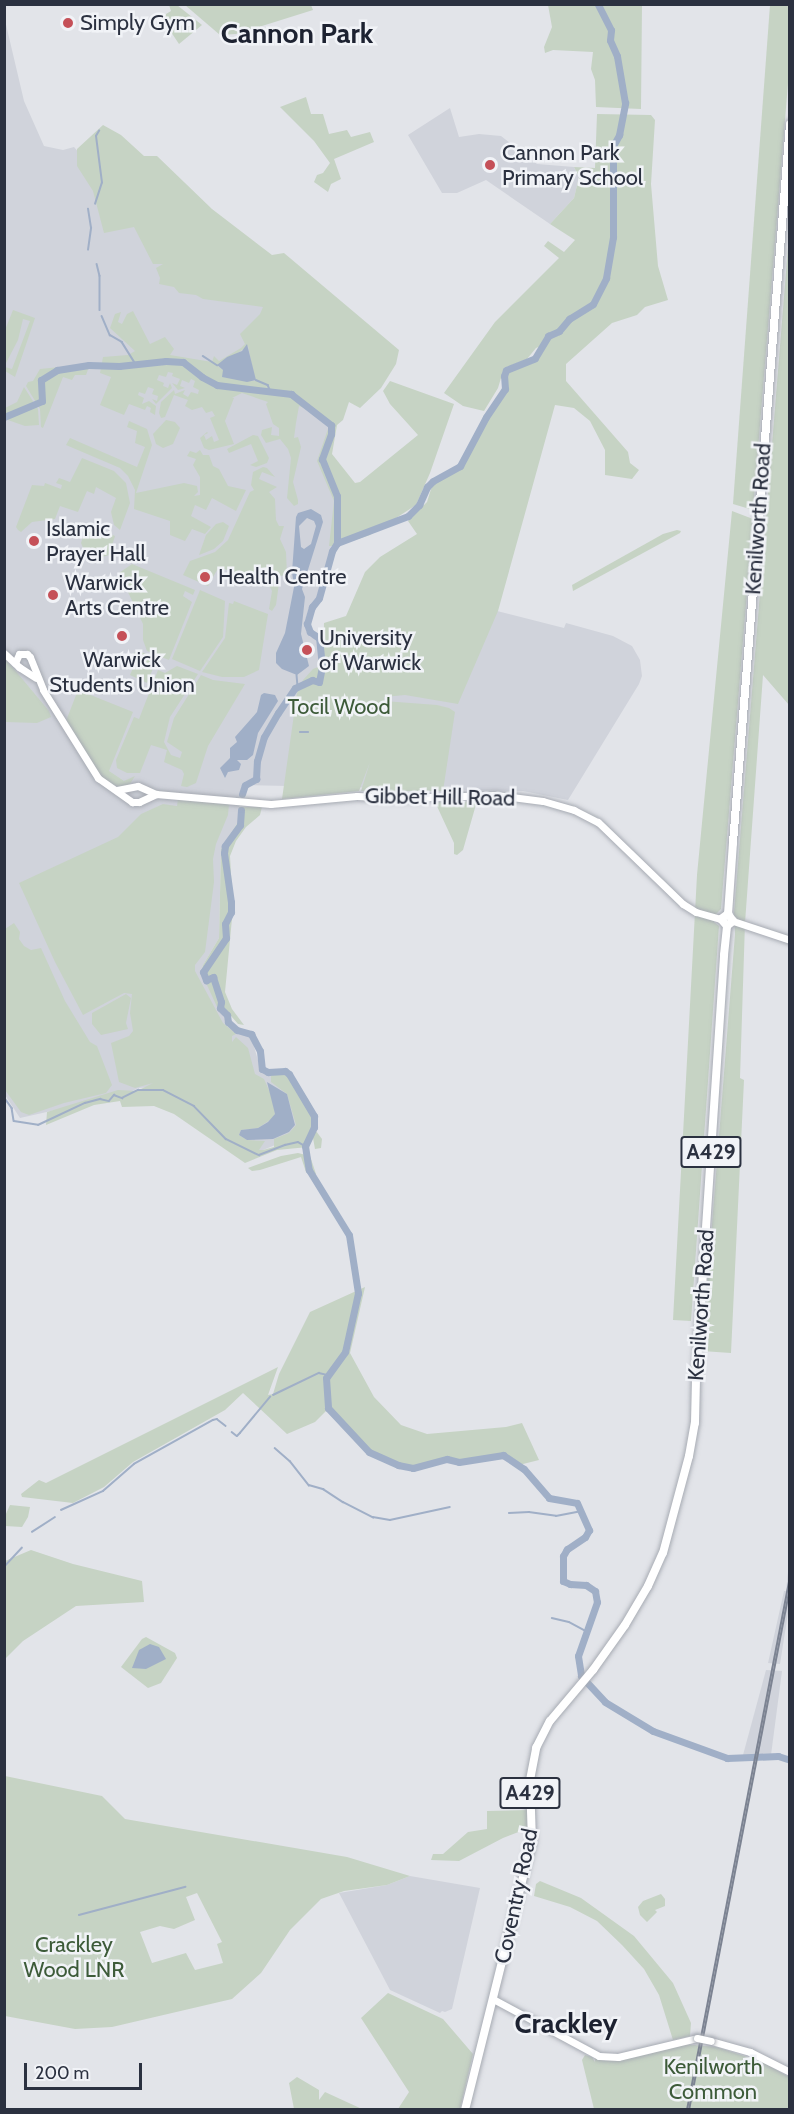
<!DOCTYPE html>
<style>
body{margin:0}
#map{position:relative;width:794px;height:2114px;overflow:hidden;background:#e2e4e9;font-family:Cabin,sans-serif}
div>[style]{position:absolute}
.built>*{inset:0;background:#d0d3db}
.green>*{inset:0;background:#c6d3c4}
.water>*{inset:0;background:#a0afc7}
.stream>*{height:1.5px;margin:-0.75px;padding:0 0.75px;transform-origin:0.75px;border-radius:0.75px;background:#a0afc7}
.river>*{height:7px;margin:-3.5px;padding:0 3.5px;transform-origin:3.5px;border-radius:3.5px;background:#a0afc7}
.roads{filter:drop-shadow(0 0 2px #a7abb3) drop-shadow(0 0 2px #a7abb3)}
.secondary>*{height:7px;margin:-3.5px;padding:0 3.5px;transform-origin:3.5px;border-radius:3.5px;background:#fff}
.primary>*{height:8px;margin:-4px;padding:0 4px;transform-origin:4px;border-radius:4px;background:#fff}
.rail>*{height:4px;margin-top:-2px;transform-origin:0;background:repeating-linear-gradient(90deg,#f1f3f7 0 4.5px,#7c8392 0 9px);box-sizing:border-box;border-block:2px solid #7c8392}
.bridges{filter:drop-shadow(0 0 2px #a7abb3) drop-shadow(0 0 2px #a7abb3)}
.secondary-bridge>*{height:7px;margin:-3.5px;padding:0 3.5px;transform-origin:3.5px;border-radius:3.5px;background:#fff}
.dots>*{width:16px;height:16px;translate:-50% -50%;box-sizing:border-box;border:3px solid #f1f3f7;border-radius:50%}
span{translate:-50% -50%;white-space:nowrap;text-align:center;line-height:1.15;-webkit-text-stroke:5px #f1f3f7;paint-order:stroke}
.shield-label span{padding:2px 4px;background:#f1f3f7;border:2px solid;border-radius:4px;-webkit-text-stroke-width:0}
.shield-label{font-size:21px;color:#2b3140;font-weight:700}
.poi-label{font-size:22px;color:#2b3140}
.left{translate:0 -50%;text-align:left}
.street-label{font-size:22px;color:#2b3140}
.park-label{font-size:22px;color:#3d5b39}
.district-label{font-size:28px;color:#1d2231;font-weight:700}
.frame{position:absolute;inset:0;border:6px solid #2b3140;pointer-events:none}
.scale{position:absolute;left:24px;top:2063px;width:118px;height:27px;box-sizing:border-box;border:3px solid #2b3140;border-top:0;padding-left:8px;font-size:18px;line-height:21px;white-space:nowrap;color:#2b3140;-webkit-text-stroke:4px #f1f3f7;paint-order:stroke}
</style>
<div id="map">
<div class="built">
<i style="clip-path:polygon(4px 16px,24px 101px,44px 146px,63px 150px,74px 147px,125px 206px,286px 291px,330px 426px,324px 448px,335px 501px,333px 542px,317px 596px,309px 607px,304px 625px,310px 637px,318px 639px,497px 611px,564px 628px,566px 623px,613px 636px,632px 646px,640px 660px,642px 676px,639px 684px,568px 800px,523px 791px,245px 785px,240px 793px,238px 822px,221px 849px,219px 938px,203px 965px,201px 972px,227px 1023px,248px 1036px,253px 1043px,261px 1071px,268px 1074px,284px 1073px,311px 1117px,285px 1141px,263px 1150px,254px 1150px,153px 1087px,138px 1088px,127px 1094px,20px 1118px,5px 1095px)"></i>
<i style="clip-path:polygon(450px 108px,459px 137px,479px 134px,501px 136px,537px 164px,574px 167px,579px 177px,574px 198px,550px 224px,486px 180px,457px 193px,442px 193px,408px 135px)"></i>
<i style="clip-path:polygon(789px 1562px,789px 1607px,780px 1664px,768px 1663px,784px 1591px,786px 1591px)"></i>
<i style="clip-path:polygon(766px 1670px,782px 1671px,771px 1755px,743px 1755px)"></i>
<i style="clip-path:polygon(410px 1876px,480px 1888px,452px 2009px,445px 2012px,442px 2011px,440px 2013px,390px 1990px,339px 1893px,387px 1885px)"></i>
</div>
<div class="green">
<i style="clip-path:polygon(169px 5px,177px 5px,202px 25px,179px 44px,161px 17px,171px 11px)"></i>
<i style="clip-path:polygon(311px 5px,313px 10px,236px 34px,220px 35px,185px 5px)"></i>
<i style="clip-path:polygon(548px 5px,642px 5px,641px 109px,596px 107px,595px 80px,591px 69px,593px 52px,553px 50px,545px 53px,544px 47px,552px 27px)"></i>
<i style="clip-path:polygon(770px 5px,789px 5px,790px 59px,753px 510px,733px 504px)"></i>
<i style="clip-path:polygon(306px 97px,311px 114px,323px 114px,329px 134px,347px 130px,351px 137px,370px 132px,374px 142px,334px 159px,341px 179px,331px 184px,328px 192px,314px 182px,317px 175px,323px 173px,330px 163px,314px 141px,280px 107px)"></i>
<i style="clip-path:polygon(597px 114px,651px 115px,655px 120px,651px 184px,658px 266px,668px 300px,645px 307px,637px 315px,612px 323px,566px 364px,566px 381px,628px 452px,630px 463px,639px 470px,632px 479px,605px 475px,605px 450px,590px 421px,574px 408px,555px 405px,498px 611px,458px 704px,405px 695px,384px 697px,384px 701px,437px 705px,449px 708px,455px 712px,443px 791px,361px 791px,370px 762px,359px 791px,282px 799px,297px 693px,303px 680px,313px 669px,323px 665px,324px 623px,346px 616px,365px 572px,380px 557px,417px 534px,408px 521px,427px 502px,432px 486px,462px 466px,488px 417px,507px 389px,505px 377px,507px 370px,530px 362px,543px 350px,544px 345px,536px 348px,527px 359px,504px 368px,498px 388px,484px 411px,463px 406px,444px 393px,495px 322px,559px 258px,544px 246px,548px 241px,564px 252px,575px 240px,550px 224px,574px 198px,579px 177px,574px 167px,595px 168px)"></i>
<i style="clip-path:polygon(evenodd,103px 125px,121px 135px,144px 156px,157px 156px,212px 209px,272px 255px,284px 253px,399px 350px,396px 364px,381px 388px,360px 408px,349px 402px,343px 420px,337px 425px,332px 454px,355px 483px,360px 482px,418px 435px,390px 404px,383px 391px,390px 381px,454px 404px,430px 473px,416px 505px,370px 535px,337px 546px,329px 546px,334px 501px,317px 461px,329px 426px,304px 408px,299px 406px,296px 423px,294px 438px,298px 437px,301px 447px,293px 482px,298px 500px,298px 504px,294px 506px,287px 498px,291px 458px,288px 449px,280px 439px,266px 443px,261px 435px,262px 430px,272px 427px,271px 435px,279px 436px,279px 428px,273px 424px,266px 404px,268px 402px,242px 393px,232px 398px,234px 398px,225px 421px,234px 444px,209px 450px,204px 448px,200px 438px,207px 432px,208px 433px,204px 435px,206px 440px,212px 436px,214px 442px,219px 440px,210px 418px,215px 416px,212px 411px,206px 413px,202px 407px,192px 410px,185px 406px,188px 400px,174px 395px,165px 417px,161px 418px,159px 413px,161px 402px,174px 390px,175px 394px,185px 390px,183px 394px,188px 397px,191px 392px,198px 394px,199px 390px,193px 387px,195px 381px,191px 379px,189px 383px,182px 380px,180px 386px,185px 388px,178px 390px,172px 383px,177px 385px,180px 379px,172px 376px,173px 373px,168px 372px,166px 377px,159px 375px,157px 380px,164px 383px,163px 386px,168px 388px,170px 383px,172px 388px,156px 404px,152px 399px,157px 401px,158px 396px,152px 394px,154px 389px,148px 387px,145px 394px,139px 392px,138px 395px,144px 398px,142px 404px,149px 401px,156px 406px,155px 415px,150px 412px,151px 408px,147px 406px,145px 410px,129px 404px,124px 415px,100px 405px,111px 377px,100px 373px,103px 357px,128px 355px,135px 351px,110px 328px,115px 314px,121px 312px,118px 322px,122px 324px,127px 314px,133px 311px,150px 344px,165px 337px,174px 349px,170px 355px,212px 362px,214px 356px,219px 361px,241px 348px,245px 344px,240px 334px,260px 314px,263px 307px,203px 299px,196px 295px,179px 293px,174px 287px,159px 284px,160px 278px,156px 268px,163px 264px,153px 264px,134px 227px,104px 233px,93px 191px,77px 166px,77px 149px,103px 125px,248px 346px,255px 381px,223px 377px,223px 370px,218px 366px,227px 357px,232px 357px,248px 346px)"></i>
<i style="clip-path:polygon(789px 235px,789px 705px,763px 675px,745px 923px,740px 1078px,744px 1080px,731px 1353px,702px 1351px,735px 934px,734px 913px)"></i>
<i style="clip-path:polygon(13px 310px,35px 318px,15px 377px,5px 371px,5px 367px,12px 369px,30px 321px,23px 319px,18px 340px,5px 365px,5px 330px)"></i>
<i style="clip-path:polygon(90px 364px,86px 375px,75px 375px,72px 380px,63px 377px,43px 428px,41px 427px,40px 409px,26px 386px,28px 382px,33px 381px,40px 369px)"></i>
<i style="clip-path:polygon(24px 387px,38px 409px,39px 425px,25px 426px,5px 419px,5px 408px,17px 402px)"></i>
<i style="clip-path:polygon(166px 420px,175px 422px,180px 428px,173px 444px,163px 448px,156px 444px,153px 434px)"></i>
<i style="clip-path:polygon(129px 421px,147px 429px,152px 445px,136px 493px,184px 483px,197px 486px,198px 492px,194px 496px,200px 495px,200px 477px,193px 465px,196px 459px,187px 456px,190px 451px,196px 453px,200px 450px,203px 455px,209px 455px,213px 466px,219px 469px,228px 486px,246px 490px,236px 511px,212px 498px,206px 510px,195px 505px,191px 516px,211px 527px,205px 534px,192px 529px,191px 523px,192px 529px,185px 541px,170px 535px,170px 521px,134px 509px,135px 490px,128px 476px,120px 468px,66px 445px,70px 438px,137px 467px,145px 447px,135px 443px,137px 431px,127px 427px)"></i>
<i style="clip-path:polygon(253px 435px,258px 436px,269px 458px,267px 463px,256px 467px,250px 465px,258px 461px,251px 444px,229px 453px,227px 449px)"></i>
<i style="clip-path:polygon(82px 458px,114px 471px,126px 483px,130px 503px,120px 530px,114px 525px,111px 512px,116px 498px,96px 487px,94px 494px,87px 491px,78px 512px,60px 506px,55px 519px,32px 522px,21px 532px,18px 530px,16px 527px,32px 485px,44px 486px,45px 483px,61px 489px,62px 485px,56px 483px,59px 478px,70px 482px)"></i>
<i style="clip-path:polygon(263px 467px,267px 468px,275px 477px,262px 472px,259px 479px,277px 487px,269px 492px,275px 499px,276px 520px,279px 526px,284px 526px,280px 539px,286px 552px,287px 575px,280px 576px,276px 605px,272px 611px,269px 609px,272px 591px,270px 587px,222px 568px,217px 570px,208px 586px,183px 575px,190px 561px,215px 552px,228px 540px,250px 492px,254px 490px,251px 485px,253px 472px)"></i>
<i style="clip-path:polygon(732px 511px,753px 519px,721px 909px,715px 915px,714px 922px,719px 926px,691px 1321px,673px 1320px,697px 875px)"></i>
<i style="clip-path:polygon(223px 522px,229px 526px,223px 541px,214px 549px,199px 555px,206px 535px,216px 524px)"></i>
<i style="clip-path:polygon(87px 525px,115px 536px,109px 555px,89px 561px,81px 543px)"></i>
<i style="clip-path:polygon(677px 530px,681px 531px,680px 533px,573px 591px,572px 585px,663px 534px)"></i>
<i style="clip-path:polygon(132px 564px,195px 590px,193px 595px,185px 591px,183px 596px,192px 602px,169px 660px,147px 651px,143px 640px,143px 624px,119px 573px)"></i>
<i style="clip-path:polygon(200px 590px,225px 601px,223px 637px,200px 671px,172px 659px)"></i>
<i style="clip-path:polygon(234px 601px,268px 614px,259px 670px,244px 677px,222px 677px,202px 672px,225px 638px,229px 603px,233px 604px)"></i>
<i style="clip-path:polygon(137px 650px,157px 659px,147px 683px,130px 675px,133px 668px,128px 666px,130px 658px)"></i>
<i style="clip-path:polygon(4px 657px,49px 711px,51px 717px,37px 723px,5px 722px)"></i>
<i style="clip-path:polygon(177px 666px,198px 674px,170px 717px,164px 742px,171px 755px,180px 758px,182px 752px,167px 742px,174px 718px,201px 675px,213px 680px,245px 684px,208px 746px,196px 783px,187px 787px,181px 786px,184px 774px,182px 770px,164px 762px,167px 750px,151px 745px,140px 773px,127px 773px,117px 768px,116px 760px,134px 717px,139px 719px,158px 670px,165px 673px)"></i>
<i style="clip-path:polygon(78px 690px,133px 712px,109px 771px,124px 781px,135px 776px,130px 784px,120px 787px,111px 784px,103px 779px,89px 763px,66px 721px)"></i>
<i style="clip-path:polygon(178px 799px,229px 804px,228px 815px,216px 844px,213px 859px,214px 882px,205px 952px,195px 965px,195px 971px,223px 1023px,236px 1034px,232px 1036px,232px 1042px,236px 1037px,248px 1048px,255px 1074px,264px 1079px,272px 1097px,275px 1114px,273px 1118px,258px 1128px,241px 1130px,239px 1135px,247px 1140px,265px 1141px,259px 1150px,263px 1150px,274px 1147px,274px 1139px,289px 1133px,296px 1125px,287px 1094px,271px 1082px,271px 1075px,275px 1072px,293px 1078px,308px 1099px,318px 1119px,316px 1131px,322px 1139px,321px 1148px,315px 1149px,313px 1138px,308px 1141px,308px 1147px,277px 1150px,245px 1163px,174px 1114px,154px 1106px,122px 1107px,120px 1101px,94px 1105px,46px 1125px,47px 1112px,118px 1090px,137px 1091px,153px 1083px,135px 1088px,119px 1082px,111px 1043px,129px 1036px,133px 1031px,130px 1013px,132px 994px,124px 993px,83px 1015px,55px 962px,19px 883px,118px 837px,141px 814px,163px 804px,177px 806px)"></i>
<i style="clip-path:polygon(477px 801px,463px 850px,457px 855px,454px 854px,454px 843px,435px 802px)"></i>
<i style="clip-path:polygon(239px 807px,262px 807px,260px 815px,246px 827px,236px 841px,230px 856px,233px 908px,225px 992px,232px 1009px,244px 1025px,238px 1024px,225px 1009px,218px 1009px,201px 972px,203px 965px,219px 938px,221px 849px,238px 822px)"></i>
<i style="clip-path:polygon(14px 923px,20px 932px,19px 939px,24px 946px,31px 950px,41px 948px,65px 1001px,90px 1042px,97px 1046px,112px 1085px,106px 1093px,64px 1103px,29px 1115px,21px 1112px,5px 1090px,5px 929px)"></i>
<i style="clip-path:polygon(126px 994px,131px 998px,126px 1023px,128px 1029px,101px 1035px,92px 1024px,92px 1013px)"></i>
<i style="clip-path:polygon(298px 1153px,310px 1156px,316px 1174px,310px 1175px,306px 1172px,301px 1157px,260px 1170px,252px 1171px,248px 1168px,281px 1156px)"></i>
<i style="clip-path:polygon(365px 1287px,350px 1353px,374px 1397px,401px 1425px,427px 1434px,506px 1427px,522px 1423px,539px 1460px,519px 1465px,500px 1454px,459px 1462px,446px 1459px,413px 1468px,406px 1467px,369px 1452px,328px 1409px,315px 1422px,287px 1434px,243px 1393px,225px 1410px,133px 1462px,104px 1487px,73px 1503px,22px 1497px,21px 1494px,39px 1480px,46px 1483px,278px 1367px,268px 1395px,273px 1394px,279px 1374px,310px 1312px)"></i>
<i style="clip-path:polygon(10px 1505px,30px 1507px,28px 1517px,22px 1527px,5px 1526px,5px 1516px)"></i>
<i style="clip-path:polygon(31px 1550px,73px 1564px,142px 1581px,144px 1602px,76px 1606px,23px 1641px,5px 1659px,5px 1561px)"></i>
<i style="clip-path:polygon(146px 1637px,175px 1653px,177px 1658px,161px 1683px,148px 1688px,121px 1667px,142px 1639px)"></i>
<i style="clip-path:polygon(evenodd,5px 1776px,102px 1796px,125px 1819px,347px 1857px,410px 1876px,387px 1885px,344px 1891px,321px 1899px,290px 1930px,261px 1973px,232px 1999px,112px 2027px,75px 2029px,5px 2016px,5px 1776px,197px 1893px,222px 1942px,217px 1944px,223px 1963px,195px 1970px,186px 1953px,152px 1963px,140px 1932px,160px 1926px,174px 1929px,195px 1920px,186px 1897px,197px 1893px)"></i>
<i style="clip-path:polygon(529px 1810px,529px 1828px,503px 1838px,459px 1861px,431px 1860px,433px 1854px,443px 1854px,468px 1832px,487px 1829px,487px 1811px)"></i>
<i style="clip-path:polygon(540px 1881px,581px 1898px,634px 1936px,673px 1983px,691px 2023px,690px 2036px,673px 2040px,659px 1995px,644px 1969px,622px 1945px,597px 1921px,570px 1907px,534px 1896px,536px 1884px)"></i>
<i style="clip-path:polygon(661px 1894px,665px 1899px,665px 1906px,655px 1910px,657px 1912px,647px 1922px,640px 1915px,638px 1907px,643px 1901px)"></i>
<i style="clip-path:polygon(388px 1993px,443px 2019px,473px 2054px,460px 2109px,398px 2109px,409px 2092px,361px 2018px)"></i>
<i style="clip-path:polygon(683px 2044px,716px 2047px,760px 2061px,789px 2077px,789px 2109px,594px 2109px,582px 2060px,585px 2055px,592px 2057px,595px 2062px,595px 2058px)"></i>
<i style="clip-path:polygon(297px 2077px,319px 2090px,319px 2100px,325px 2092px,362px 2109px,294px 2109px,289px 2083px)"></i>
</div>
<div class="water">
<i style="clip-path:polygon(247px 344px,256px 380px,247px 382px,222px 377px,223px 370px,217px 365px,227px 357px,242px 351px)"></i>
<i style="clip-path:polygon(evenodd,311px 509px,321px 515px,323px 522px,302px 589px,305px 597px,301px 634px,309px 666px,297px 675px,282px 669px,276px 663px,276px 653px,285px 633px,294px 587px,292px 572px,296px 517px,298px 513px,311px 509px,307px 518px,314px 521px,316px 526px,311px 544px,304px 549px,301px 547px,299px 526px,307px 518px)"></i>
<i style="clip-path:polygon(264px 693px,275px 695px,278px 701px,258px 733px,253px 755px,247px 760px,237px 760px,241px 764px,239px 770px,228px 772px,225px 778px,220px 768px,230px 758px,230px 748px,237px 742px,235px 737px,257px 712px,261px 695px)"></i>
<i style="clip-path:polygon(267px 1082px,287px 1094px,295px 1125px,289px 1132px,273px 1139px,247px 1140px,239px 1135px,241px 1130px,258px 1128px,268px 1122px,275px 1114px)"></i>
<i style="clip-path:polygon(150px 1644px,159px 1647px,166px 1659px,146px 1669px,132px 1668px,139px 1650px)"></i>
</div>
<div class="stream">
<i style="left:95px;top:204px;width:22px;rotate:-72deg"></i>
<i style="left:102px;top:183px;width:47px;rotate:-97.3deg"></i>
<i style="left:96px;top:136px;width:6px;rotate:-59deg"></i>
<i style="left:88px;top:250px;width:22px;rotate:-82deg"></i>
<i style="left:91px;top:228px;width:19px;rotate:-99deg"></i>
<i style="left:97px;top:264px;width:12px;rotate:76deg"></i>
<i style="left:100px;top:276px;width:34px;rotate:90deg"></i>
<i style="left:102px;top:316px;width:21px;rotate:67deg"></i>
<i style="left:110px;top:335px;width:14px;rotate:30deg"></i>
<i style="left:122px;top:342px;width:26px;rotate:58deg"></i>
<i style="left:203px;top:356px;width:17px;rotate:33deg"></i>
<i style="left:256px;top:380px;width:13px;rotate:23deg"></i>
<i style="left:268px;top:385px;width:8px;rotate:67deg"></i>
<i style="left:297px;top:675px;width:12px;rotate:85deg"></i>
<i style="left:300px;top:732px;width:8px"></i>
<i style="left:4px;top:1097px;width:14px;rotate:54deg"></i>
<i style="left:12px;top:1108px;width:13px;rotate:81deg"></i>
<i style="left:14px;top:1121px;width:24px;rotate:9deg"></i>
<i style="left:38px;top:1125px;width:52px;rotate:-25.1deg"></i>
<i style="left:85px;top:1103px;width:16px;rotate:-15deg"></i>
<i style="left:100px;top:1099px;width:9px;rotate:13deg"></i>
<i style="left:109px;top:1101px;width:8px;rotate:-50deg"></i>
<i style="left:114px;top:1095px;width:9px;rotate:21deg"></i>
<i style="left:122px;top:1098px;width:18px;rotate:-27deg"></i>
<i style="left:138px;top:1090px;width:25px"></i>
<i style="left:163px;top:1090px;width:35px;rotate:27deg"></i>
<i style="left:194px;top:1106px;width:46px;rotate:45.9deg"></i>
<i style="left:226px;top:1139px;width:37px;rotate:26deg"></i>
<i style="left:259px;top:1155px;width:28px;rotate:-21deg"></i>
<i style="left:285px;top:1145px;width:13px;rotate:-13deg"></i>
<i style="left:298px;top:1142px;width:8px;rotate:30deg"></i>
<i style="left:273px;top:1395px;width:51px;rotate:-25.6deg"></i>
<i style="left:319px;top:1373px;width:9px;rotate:13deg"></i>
<i style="left:232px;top:1432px;width:6px;rotate:39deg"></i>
<i style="left:237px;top:1436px;width:4px;rotate:-45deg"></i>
<i style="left:240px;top:1433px;width:47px;rotate:-50.2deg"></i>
<i style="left:275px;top:1448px;width:20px;rotate:41deg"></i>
<i style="left:290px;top:1461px;width:31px;rotate:52deg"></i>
<i style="left:309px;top:1485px;width:15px;rotate:16deg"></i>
<i style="left:323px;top:1489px;width:24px;rotate:33deg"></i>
<i style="left:343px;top:1502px;width:34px;rotate:27deg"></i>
<i style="left:373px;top:1517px;width:17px;rotate:10deg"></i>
<i style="left:390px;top:1520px;width:61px;rotate:-12.2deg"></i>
<i style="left:61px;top:1510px;width:46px;rotate:-24.3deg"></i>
<i style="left:103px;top:1491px;width:41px;rotate:-41.1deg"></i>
<i style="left:134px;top:1464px;width:90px;rotate:-29.1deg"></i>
<i style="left:213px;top:1420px;width:4px;rotate:-14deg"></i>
<i style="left:217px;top:1419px;width:11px;rotate:38deg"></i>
<i style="left:509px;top:1513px;width:20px;rotate:-3deg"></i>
<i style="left:529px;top:1512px;width:27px;rotate:8deg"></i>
<i style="left:556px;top:1516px;width:26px;rotate:-11deg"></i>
<i style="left:32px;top:1532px;width:27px;rotate:-33deg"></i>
<i style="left:4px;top:1567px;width:26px;rotate:-47deg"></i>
<i style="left:552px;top:1618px;width:17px;rotate:13deg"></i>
<i style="left:569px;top:1622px;width:19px;rotate:28deg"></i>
<i style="left:79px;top:1915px;width:110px;rotate:-14.8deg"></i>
</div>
<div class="river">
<i style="left:4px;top:417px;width:41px;rotate:-22.8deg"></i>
<i style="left:42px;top:401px;width:21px;rotate:-93deg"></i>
<i style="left:41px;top:380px;width:19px;rotate:-32deg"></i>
<i style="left:57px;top:370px;width:32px;rotate:-9deg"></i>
<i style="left:89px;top:365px;width:30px;rotate:2deg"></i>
<i style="left:119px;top:366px;width:47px;rotate:-6.1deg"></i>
<i style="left:166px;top:361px;width:17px;rotate:3deg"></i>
<i style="left:183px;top:362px;width:24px;rotate:38deg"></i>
<i style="left:202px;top:377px;width:17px;rotate:28deg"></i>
<i style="left:217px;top:385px;width:75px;rotate:6.9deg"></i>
<i style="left:291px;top:394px;width:51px;rotate:37.8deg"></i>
<i style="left:331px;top:425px;width:9px;rotate:90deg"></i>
<i style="left:331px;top:434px;width:27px;rotate:110deg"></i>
<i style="left:322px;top:459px;width:40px;rotate:68deg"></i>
<i style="left:337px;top:496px;width:47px;rotate:90deg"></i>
<i style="left:242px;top:794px;width:9px;rotate:-72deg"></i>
<i style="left:245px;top:785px;width:13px;rotate:-29deg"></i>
<i style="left:256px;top:779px;width:18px;rotate:-87deg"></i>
<i style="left:257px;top:761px;width:25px;rotate:-74deg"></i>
<i style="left:264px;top:737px;width:28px;rotate:-60deg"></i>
<i style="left:278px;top:713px;width:30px;rotate:-56deg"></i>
<i style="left:295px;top:688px;width:19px;rotate:-25deg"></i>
<i style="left:312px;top:680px;width:7px;rotate:16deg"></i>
<i style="left:319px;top:682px;width:16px;rotate:-79deg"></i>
<i style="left:322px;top:666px;width:28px;rotate:-96deg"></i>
<i style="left:319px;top:638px;width:11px;rotate:-146deg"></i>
<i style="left:310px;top:632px;width:9px;rotate:-111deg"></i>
<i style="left:307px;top:624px;width:18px;rotate:-74deg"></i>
<i style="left:312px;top:607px;width:11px;rotate:-52deg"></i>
<i style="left:319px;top:598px;width:49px;rotate:-74.5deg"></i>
<i style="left:332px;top:551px;width:9px;rotate:-58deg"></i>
<i style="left:337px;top:543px;width:76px;rotate:-20.8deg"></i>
<i style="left:408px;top:516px;width:16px;rotate:-45deg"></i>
<i style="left:419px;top:505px;width:20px;rotate:-66deg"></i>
<i style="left:427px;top:487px;width:8px;rotate:-45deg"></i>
<i style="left:433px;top:481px;width:31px;rotate:-29deg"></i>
<i style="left:460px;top:466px;width:55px;rotate:-62deg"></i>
<i style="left:486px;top:417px;width:34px;rotate:-56deg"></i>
<i style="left:505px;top:389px;width:13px;rotate:-94deg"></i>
<i style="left:504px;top:376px;width:6px;rotate:-72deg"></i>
<i style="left:506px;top:370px;width:31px;rotate:-22deg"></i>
<i style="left:535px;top:358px;width:26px;rotate:-59deg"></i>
<i style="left:548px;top:336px;width:12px;rotate:-24deg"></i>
<i style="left:559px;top:331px;width:16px;rotate:-50deg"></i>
<i style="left:569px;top:319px;width:28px;rotate:-32deg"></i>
<i style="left:593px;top:304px;width:29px;rotate:-63deg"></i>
<i style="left:606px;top:278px;width:42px;rotate:-80.3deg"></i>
<i style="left:613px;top:237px;width:91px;rotate:-90deg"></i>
<i style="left:613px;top:146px;width:13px;rotate:-61deg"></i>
<i style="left:619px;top:135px;width:33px;rotate:-79deg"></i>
<i style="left:625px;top:103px;width:48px;rotate:-99.7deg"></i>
<i style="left:617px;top:56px;width:17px;rotate:-114deg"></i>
<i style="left:610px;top:40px;width:10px;rotate:-84deg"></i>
<i style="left:611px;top:30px;width:29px;rotate:-117deg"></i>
<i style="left:241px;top:810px;width:15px;rotate:94deg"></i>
<i style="left:240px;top:825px;width:26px;rotate:126deg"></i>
<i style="left:225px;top:846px;width:7px;rotate:98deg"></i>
<i style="left:224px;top:853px;width:49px;rotate:81.9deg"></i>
<i style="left:231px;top:902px;width:10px;rotate:90deg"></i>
<i style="left:231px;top:912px;width:13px;rotate:117deg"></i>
<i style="left:225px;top:924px;width:14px;rotate:86deg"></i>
<i style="left:226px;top:938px;width:41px;rotate:124.1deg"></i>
<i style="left:203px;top:972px;width:9px;rotate:69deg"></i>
<i style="left:206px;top:980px;width:8px;rotate:-23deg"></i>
<i style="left:213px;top:977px;width:26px;rotate:72deg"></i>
<i style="left:221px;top:1002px;width:6px;rotate:99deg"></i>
<i style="left:220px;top:1008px;width:10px;rotate:45deg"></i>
<i style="left:227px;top:1015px;width:7px;rotate:82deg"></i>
<i style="left:228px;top:1022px;width:12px;rotate:42deg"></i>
<i style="left:237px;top:1030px;width:15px;rotate:16deg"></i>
<i style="left:251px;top:1034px;width:19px;rotate:62deg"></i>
<i style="left:260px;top:1051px;width:18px;rotate:84deg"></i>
<i style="left:262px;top:1069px;width:7px;rotate:27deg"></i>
<i style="left:268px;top:1072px;width:17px;rotate:-3deg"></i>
<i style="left:285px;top:1071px;width:5px;rotate:37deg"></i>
<i style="left:289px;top:1074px;width:49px;rotate:59.2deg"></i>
<i style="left:314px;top:1116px;width:11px;rotate:90deg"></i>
<i style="left:314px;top:1127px;width:21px;rotate:115deg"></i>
<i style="left:305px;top:1146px;width:24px;rotate:81deg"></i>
<i style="left:309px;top:1170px;width:76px;rotate:58.4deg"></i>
<i style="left:349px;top:1235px;width:59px;rotate:81.2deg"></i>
<i style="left:358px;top:1293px;width:60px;rotate:102.4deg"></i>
<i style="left:345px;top:1352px;width:32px;rotate:126deg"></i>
<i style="left:326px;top:1378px;width:30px;rotate:86deg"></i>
<i style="left:328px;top:1408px;width:60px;rotate:47deg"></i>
<i style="left:369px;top:1452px;width:32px;rotate:24deg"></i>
<i style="left:398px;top:1465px;width:15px;rotate:11deg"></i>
<i style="left:413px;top:1468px;width:35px;rotate:-15deg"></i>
<i style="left:447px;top:1459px;width:12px;rotate:14deg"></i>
<i style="left:459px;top:1462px;width:45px;rotate:-9deg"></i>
<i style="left:503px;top:1455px;width:25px;rotate:34deg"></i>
<i style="left:524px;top:1469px;width:38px;rotate:49deg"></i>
<i style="left:549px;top:1498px;width:28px;rotate:10deg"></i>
<i style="left:577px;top:1503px;width:30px;rotate:66deg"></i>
<i style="left:589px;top:1530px;width:8px;rotate:120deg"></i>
<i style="left:585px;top:1537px;width:22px;rotate:146deg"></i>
<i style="left:567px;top:1549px;width:8px;rotate:120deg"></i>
<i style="left:563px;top:1556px;width:25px;rotate:90deg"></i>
<i style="left:563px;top:1581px;width:8px;rotate:23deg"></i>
<i style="left:570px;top:1584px;width:16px;rotate:4deg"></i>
<i style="left:586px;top:1585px;width:11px;rotate:34deg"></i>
<i style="left:595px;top:1591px;width:11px;rotate:80deg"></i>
<i style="left:597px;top:1602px;width:57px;rotate:109.4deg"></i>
<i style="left:578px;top:1656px;width:20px;rotate:81deg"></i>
<i style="left:581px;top:1676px;width:35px;rotate:47deg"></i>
<i style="left:605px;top:1702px;width:56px;rotate:31.1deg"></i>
<i style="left:653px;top:1731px;width:79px;rotate:20deg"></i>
<i style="left:727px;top:1758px;width:51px;rotate:-2.2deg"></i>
<i style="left:778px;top:1756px;width:13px;rotate:18deg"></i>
</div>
<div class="roads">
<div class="secondary">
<i style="left:4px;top:653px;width:21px;rotate:43deg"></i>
<i style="left:19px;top:667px;width:20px;rotate:33deg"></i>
<i style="left:15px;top:663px;width:10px;rotate:-66deg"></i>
<i style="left:19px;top:654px;width:8px"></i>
<i style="left:27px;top:654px;width:4px;rotate:45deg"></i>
<i style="left:30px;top:657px;width:35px;rotate:68deg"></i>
<i style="left:43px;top:690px;width:104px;rotate:58deg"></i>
<i style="left:98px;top:778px;width:42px;rotate:35.2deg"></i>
<i style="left:132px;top:802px;width:7px"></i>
<i style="left:139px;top:802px;width:19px;rotate:-25deg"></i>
<i style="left:117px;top:790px;width:21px;rotate:-11deg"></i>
<i style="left:138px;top:786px;width:20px;rotate:24deg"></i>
<i style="left:156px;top:794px;width:115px;rotate:5deg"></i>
<i style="left:271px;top:804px;width:86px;rotate:-5.3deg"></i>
<i style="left:357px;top:796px;width:43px;rotate:2.7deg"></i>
<i style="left:400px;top:798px;width:96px;rotate:-1.8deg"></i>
<i style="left:496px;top:795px;width:47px;rotate:7.3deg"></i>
<i style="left:543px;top:801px;width:32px;rotate:16deg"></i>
<i style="left:574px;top:810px;width:27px;rotate:27deg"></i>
<i style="left:598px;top:822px;width:118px;rotate:44deg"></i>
<i style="left:683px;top:904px;width:15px;rotate:32deg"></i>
<i style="left:696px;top:912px;width:26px;rotate:16deg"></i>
<i style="left:733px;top:921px;width:60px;rotate:18.4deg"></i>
<i style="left:493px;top:1999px;width:120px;rotate:28.3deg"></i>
<i style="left:599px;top:2056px;width:19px;rotate:3deg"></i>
<i style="left:618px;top:2057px;width:81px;rotate:-13.5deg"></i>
<i style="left:711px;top:2041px;width:41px;rotate:15.8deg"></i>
<i style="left:750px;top:2052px;width:45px;rotate:26.6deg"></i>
</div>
<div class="primary">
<i style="left:727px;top:926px;width:9px;rotate:-131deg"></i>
<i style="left:721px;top:919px;width:9px;rotate:-36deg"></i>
<i style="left:465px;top:2110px;width:277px;rotate:-76deg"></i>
<i style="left:532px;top:1841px;width:61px;rotate:-91.9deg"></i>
<i style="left:530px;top:1780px;width:33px;rotate:-79deg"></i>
<i style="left:536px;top:1748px;width:30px;rotate:-63deg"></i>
<i style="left:550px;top:1721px;width:67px;rotate:-49.9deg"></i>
<i style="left:593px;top:1670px;width:55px;rotate:-54.6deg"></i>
<i style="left:625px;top:1625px;width:45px;rotate:-59.5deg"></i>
<i style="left:648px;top:1586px;width:36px;rotate:-66deg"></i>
<i style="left:663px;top:1553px;width:100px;rotate:-75deg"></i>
<i style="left:689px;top:1456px;width:34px;rotate:-80deg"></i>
<i style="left:695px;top:1423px;width:45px;rotate:-88.7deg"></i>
<i style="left:696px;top:1378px;width:424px;rotate:-86.2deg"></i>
<i style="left:724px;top:955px;width:29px;rotate:-84deg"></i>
<i style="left:727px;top:926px;width:8px;rotate:-40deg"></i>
<i style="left:733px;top:921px;width:9px;rotate:-126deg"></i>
<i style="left:728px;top:914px;width:71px;rotate:-86deg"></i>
<i style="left:733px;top:843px;width:721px;rotate:-85.47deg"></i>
</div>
</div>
<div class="rail">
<i style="left:688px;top:2110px;width:538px;rotate:-79.07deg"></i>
</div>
<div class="bridges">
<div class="secondary-bridge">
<i style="left:697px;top:2038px;width:14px;rotate:12deg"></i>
</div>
</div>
<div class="dots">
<i style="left:68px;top:23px;background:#c55058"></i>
<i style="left:490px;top:165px;background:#c55058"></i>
<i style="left:34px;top:541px;background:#c55058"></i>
<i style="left:205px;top:577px;background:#c55058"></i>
<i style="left:53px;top:595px;background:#c55058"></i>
<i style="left:122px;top:636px;background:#c55058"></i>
<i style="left:307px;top:650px;background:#c55058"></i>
</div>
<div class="shield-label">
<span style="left:711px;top:1152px">A429</span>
<span style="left:530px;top:1793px">A429</span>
</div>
<div class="poi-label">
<span class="left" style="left:80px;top:23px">Simply Gym</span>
<span class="left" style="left:502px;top:165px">Cannon Park<br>Primary School</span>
<span class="left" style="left:46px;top:541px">Islamic<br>Prayer Hall</span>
<span class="left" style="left:218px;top:577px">Health Centre</span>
<span class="left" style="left:65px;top:595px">Warwick<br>Arts Centre</span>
<span class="left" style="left:319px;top:650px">University<br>of Warwick</span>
<span style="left:122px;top:672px">Warwick<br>Students Union</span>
</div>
<div class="street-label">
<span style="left:758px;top:519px;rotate:-86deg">Kenilworth Road</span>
<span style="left:440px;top:797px;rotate:1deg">Gibbet Hill Road</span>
<span style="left:701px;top:1305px;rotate:-86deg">Kenilworth Road</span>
<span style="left:516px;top:1896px;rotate:-78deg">Coventry Road</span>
</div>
<div class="park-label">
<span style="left:339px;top:707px">Tocil Wood</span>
<span style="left:74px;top:1957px">Crackley<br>Wood LNR</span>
<span style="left:713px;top:2079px">Kenilworth<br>Common</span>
</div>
<div class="district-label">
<span style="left:297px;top:33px">Cannon Park</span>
<span style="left:566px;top:2023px">Crackley</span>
</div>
<div class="frame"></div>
<div class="scale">200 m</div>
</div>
